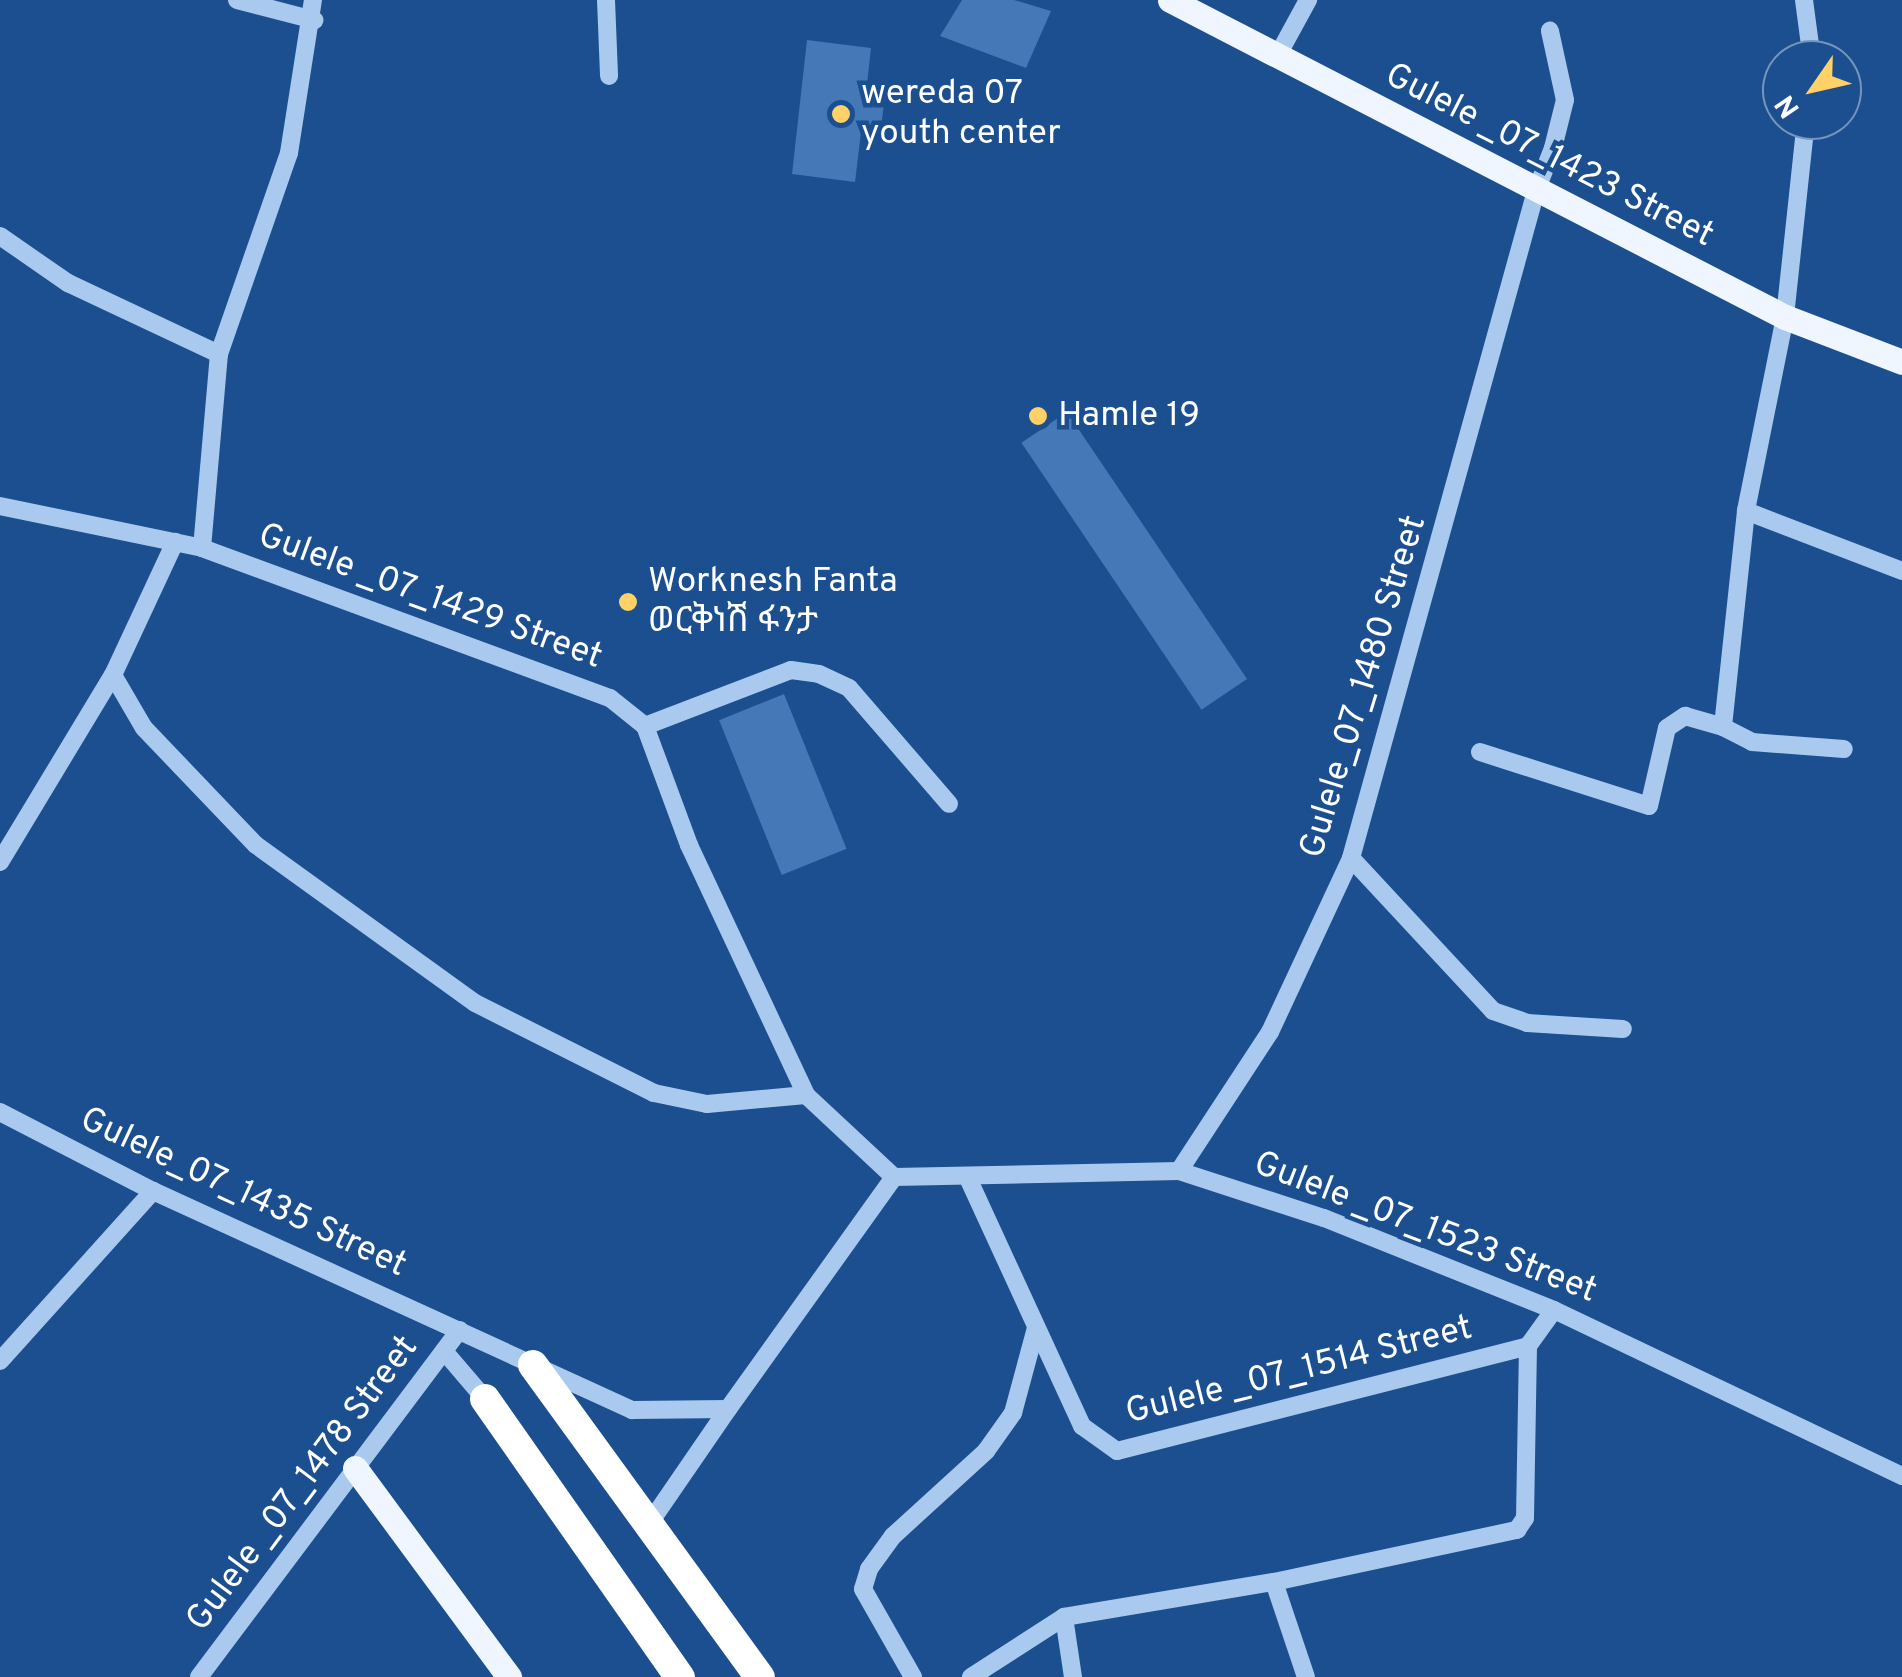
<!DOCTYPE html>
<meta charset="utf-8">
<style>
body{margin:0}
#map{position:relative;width:1902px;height:1677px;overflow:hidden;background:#1b4f8f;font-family:Overpass,"Noto Sans Ethiopic",sans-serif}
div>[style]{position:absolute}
.building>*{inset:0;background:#4478b7;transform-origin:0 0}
.minor>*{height:18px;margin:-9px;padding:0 9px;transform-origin:9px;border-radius:9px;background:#a9c9ee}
.major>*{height:25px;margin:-12.5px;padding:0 12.5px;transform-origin:12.5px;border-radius:12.5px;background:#f0f6ff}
.highway>*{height:30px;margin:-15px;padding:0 15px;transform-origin:15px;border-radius:15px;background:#fff}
.dots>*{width:28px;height:28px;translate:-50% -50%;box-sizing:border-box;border:5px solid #1b4f8f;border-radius:50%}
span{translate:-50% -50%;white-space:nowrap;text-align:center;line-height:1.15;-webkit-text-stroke:9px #1b4f8f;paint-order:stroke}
.poi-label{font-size:35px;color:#fff}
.left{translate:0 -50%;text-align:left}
.street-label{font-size:35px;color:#fff}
.north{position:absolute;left:1762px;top:40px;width:100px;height:100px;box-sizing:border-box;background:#1b4f8f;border:2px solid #7695bc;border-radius:50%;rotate:236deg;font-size:28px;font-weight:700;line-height:40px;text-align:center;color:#fff}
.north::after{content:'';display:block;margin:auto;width:35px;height:45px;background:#ffd166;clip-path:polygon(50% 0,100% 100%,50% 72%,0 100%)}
</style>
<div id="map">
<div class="building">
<i style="clip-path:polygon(962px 0,1014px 0,1051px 11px,1026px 68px,940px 36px)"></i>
<i style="clip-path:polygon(807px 40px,871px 48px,865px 102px,884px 104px,881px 127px,862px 124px,855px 182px,792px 174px)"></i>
<i style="left:1067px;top:412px;width:322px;height:55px;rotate:56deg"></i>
<i style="left:784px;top:694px;width:167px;height:70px;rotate:68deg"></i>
</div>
<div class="minor">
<i style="left:237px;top:0;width:80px;rotate:14.6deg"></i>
<i style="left:606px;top:0;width:76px;rotate:87.7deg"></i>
<i style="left:1804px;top:0;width:61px;rotate:82.4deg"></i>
<i style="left:1278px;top:55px;width:63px;rotate:-61.4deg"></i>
<i style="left:1806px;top:120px;width:198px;rotate:96.1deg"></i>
<i style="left:1785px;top:317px;width:198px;rotate:101.4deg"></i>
<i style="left:1746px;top:511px;width:217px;rotate:96.1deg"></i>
<i style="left:1723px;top:727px;width:33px;rotate:27deg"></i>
<i style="left:1752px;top:742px;width:92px;rotate:4.4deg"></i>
<i style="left:0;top:236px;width:83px;rotate:34.7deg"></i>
<i style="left:68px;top:283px;width:167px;rotate:25.2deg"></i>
<i style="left:0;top:506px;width:206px;rotate:11.7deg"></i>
<i style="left:202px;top:548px;width:435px;rotate:20.2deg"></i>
<i style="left:610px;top:698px;width:45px;rotate:38.7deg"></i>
<i style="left:645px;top:726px;width:127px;rotate:69.7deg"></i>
<i style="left:689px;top:845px;width:276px;rotate:64.9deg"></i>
<i style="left:806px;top:1095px;width:120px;rotate:43deg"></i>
<i style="left:1746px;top:511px;width:167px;rotate:21deg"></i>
<i style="left:202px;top:548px;width:195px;rotate:-85deg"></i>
<i style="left:219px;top:354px;width:213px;rotate:-70.8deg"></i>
<i style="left:289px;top:153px;width:155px;rotate:-81.1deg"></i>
<i style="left:113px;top:675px;width:61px;rotate:59.7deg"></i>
<i style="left:144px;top:728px;width:162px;rotate:46.3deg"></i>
<i style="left:256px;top:845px;width:270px;rotate:35.8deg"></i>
<i style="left:475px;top:1003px;width:200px;rotate:26.7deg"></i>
<i style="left:654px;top:1093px;width:54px;rotate:11.7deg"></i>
<i style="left:707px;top:1104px;width:99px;rotate:-5.2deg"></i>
<i style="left:645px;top:726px;width:156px;rotate:-21deg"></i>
<i style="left:791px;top:670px;width:28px;rotate:8deg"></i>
<i style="left:819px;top:674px;width:33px;rotate:25deg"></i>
<i style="left:849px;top:688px;width:153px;rotate:49.2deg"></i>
<i style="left:1480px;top:752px;width:177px;rotate:17.7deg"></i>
<i style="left:1649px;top:806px;width:80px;rotate:-77deg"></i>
<i style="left:1667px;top:728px;width:22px;rotate:-34deg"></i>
<i style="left:1685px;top:716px;width:40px;rotate:16deg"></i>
<i style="left:1351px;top:858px;width:209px;rotate:47.1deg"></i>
<i style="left:1493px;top:1011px;width:36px;rotate:19deg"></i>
<i style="left:1527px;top:1023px;width:96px;rotate:3.6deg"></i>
<i style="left:0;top:862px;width:218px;rotate:-58.9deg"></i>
<i style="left:113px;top:675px;width:147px;rotate:-65deg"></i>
<i style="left:0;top:1112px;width:172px;rotate:27.3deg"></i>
<i style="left:153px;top:1191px;width:527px;rotate:24.57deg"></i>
<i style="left:632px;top:1410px;width:96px;rotate:-0.6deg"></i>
<i style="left:728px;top:1409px;width:285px;rotate:-54.4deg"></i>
<i style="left:1179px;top:1171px;width:166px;rotate:-56.8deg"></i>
<i style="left:1270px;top:1032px;width:192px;rotate:-65deg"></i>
<i style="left:1351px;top:858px;width:692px;rotate:-74.5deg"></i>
<i style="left:1536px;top:191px;width:46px;rotate:-68.4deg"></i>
<i style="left:1553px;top:148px;width:49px;rotate:-76deg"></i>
<i style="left:1565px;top:100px;width:71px;rotate:-102.3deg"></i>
<i style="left:894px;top:1177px;width:285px;rotate:-1.2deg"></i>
<i style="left:1179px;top:1171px;width:152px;rotate:18deg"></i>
<i style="left:1324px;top:1218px;width:248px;rotate:21.8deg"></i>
<i style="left:1554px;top:1310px;width:386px;rotate:25.5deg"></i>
<i style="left:968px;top:1178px;width:273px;rotate:65.3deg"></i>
<i style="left:1082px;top:1426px;width:43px;rotate:35.5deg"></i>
<i style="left:1117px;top:1451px;width:424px;rotate:-14.3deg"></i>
<i style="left:1528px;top:1346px;width:44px;rotate:-54.2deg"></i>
<i style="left:444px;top:1351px;width:63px;rotate:49.5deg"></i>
<i style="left:0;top:1361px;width:229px;rotate:-48deg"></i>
<i style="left:651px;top:1521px;width:136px;rotate:-55.5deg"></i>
<i style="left:1274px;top:1582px;width:100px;rotate:71.4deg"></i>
<i style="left:1064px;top:1617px;width:61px;rotate:81.5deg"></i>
<i style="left:199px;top:1677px;width:434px;rotate:-53.1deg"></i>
<i style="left:913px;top:1677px;width:101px;rotate:-119.6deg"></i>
<i style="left:863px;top:1589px;width:21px;rotate:-73deg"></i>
<i style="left:869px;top:1569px;width:41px;rotate:-54deg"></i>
<i style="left:893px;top:1536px;width:126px;rotate:-42.4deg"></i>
<i style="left:986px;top:1451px;width:47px;rotate:-54.6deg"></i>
<i style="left:1013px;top:1413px;width:88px;rotate:-74.9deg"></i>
<i style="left:971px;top:1677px;width:111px;rotate:-32.8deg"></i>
<i style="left:1064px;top:1617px;width:213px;rotate:-9.5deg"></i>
<i style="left:1274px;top:1582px;width:249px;rotate:-12.1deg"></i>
<i style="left:1517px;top:1530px;width:14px;rotate:-56deg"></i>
<i style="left:1525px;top:1518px;width:172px;rotate:-89deg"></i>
</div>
<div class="major">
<i style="left:1170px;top:0;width:692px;rotate:27.27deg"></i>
<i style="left:1785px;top:317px;width:125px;rotate:21deg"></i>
<i style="left:355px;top:1468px;width:260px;rotate:53.6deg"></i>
</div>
<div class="highway">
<i style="left:533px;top:1365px;width:386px;rotate:54deg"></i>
<i style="left:485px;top:1399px;width:340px;rotate:55deg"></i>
</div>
<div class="dots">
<i style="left:841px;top:114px;background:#ffd166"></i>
<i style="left:1038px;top:416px;background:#ffd166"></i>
<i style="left:628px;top:602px;background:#ffd166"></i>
</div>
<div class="poi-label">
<span class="left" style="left:861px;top:114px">wereda 07<br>youth center</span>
<span class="left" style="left:1058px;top:416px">Hamle 19</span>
<span class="left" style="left:648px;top:602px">Worknesh Fanta<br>ወርቅነሽ ፋንታ</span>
</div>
<div class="street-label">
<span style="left:1549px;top:156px;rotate:27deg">Gulele _07_1423 Street</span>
<span style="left:430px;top:597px;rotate:20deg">Gulele _07_1429 Street</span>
<span style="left:1364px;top:687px;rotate:-73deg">Gulele_07_1480 Street</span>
<span style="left:243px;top:1193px;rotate:25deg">Gulele_07_1435 Street</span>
<span style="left:1425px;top:1228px;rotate:21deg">Gulele _07_1523 Street</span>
<span style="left:1299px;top:1371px;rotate:-14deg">Gulele _07_1514 Street</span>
<span style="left:303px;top:1484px;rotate:-53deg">Gulele _07_1478 Street</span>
</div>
<div class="north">N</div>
</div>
